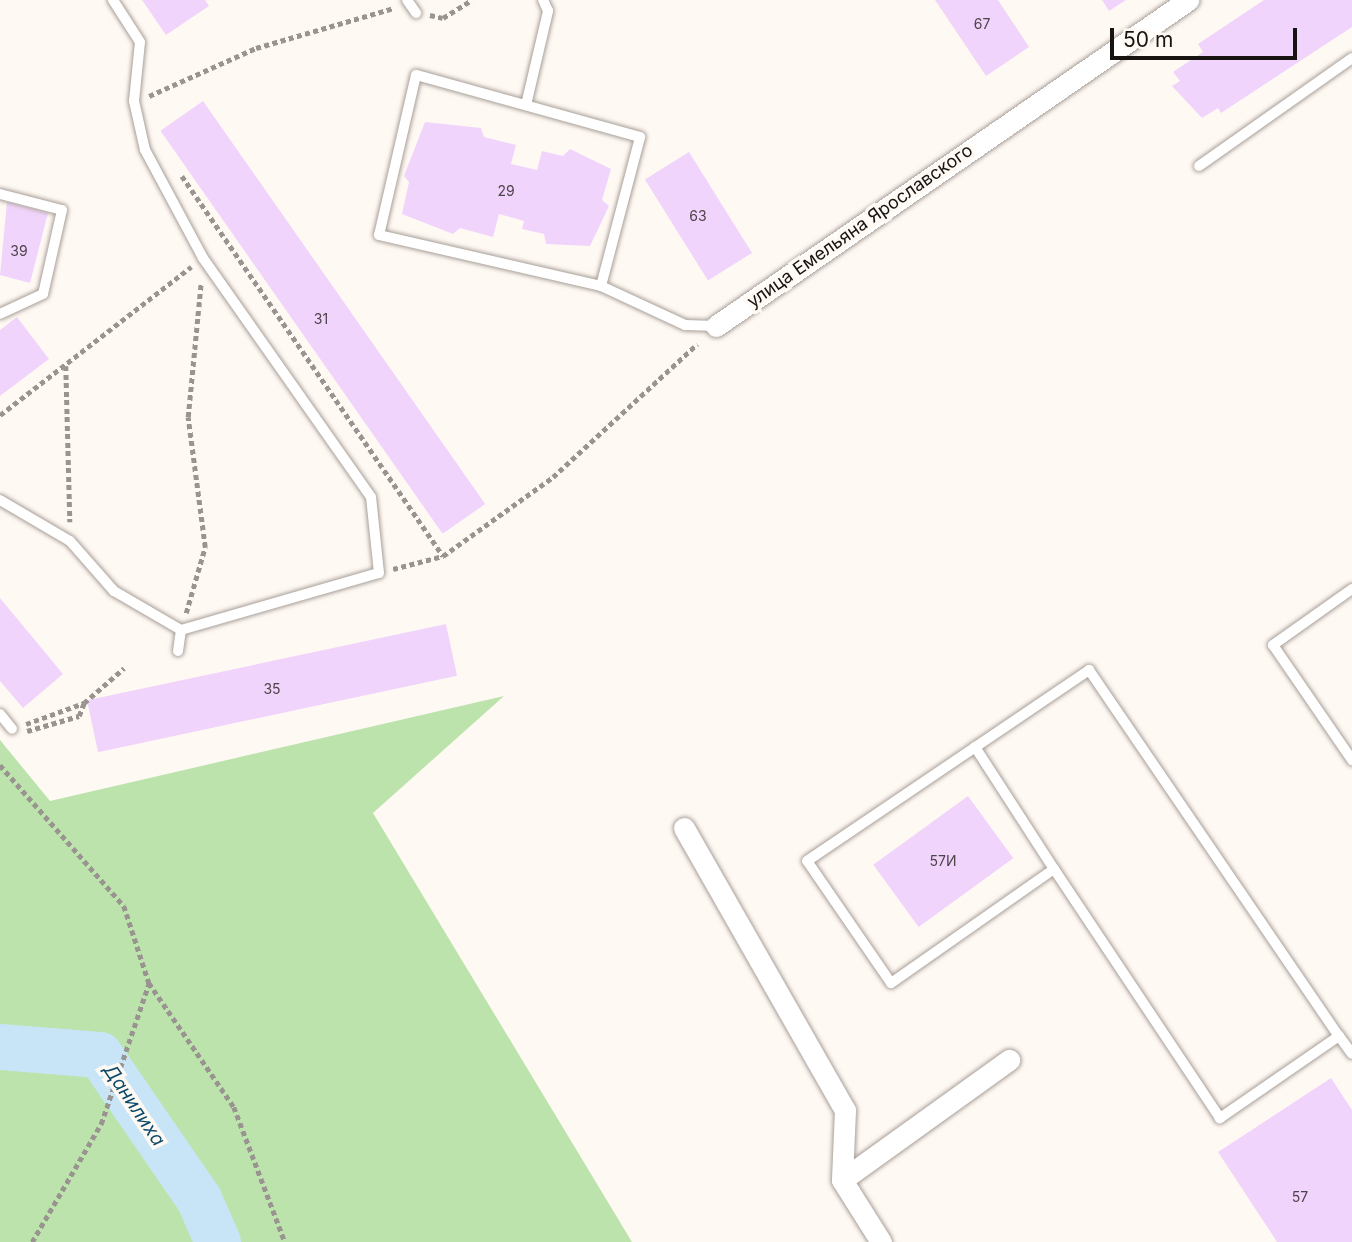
<!DOCTYPE html>
<meta charset="utf-8">
<style>
body{margin:0}
#map{position:relative;width:1352px;height:1242px;overflow:hidden;background:#fff9f4;font-family:Inter,sans-serif}
div>[style]{position:absolute}
.green>*{inset:0;background:#bce3ac}
.river>*{height:46px;margin:-23px;padding:0 23px;transform-origin:23px;border-radius:23px;background:#c8e5f8}
.building>*{inset:0;background:#f1d4fb;transform-origin:0 0}
.path>*{height:4.5px;margin-top:-2.25px;transform-origin:0;background:repeating-linear-gradient(90deg,#999490 0 5px,transparent 0 8.5px)}
.roads{filter:drop-shadow(0 0 2px #a89f98) drop-shadow(0 0 2px #a89f98)}
.lane>*{height:10px;margin:-5px;padding:0 5px;transform-origin:5px;border-radius:5px;background:#fff}
.street>*{height:21px;margin:-10.5px;padding:0 10.5px;transform-origin:10.5px;border-radius:10.5px;background:#fff}
span{translate:-50% -50%;white-space:nowrap;text-align:center;line-height:1.15;-webkit-text-stroke:7px #fff9f4;paint-order:stroke}
.number-label{font-size:14px;color:#4d434b}
.number-label span{-webkit-text-stroke-width:0}
.street-label{font-size:18px;color:#161310}
.water-label{font-size:19px;color:#0d4a6a;font-style:italic}
.scale{position:absolute;left:1110px;top:28px;width:187px;height:32px;box-sizing:border-box;border:4px solid #161310;border-top:0;padding-left:9px;font-size:21px;line-height:24px;white-space:nowrap;color:#161310;-webkit-text-stroke:5px #fff9f4;paint-order:stroke}
</style>
<div id="map">
<div class="green">
<i style="clip-path:polygon(504px 696px,373px 813px,632px 1242px,0 1242px,0 740px,50px 801px)"></i>
</div>
<div class="river">
<i style="left:0;top:1047px;width:100px;rotate:4.6deg"></i>
<i style="left:100px;top:1055px;width:175px;rotate:55.5deg"></i>
<i style="left:199px;top:1199px;width:47px;rotate:66.2deg"></i>
</div>
<div class="building">
<i style="clip-path:polygon(142px 0,205px 0,209px 6px,166px 35px)"></i>
<i style="clip-path:polygon(935px 0,998px 0,1029px 47px,986px 76px)"></i>
<i style="clip-path:polygon(1102px 0,1126px 0,1109px 11px)"></i>
<i style="clip-path:polygon(1264px 0,1352px 0,1352px 27px,1221px 113px,1218px 108px,1202px 118px,1172px 86px,1180px 81px,1173px 72px,1203px 52px,1198px 44px)"></i>
<i style="left:203px;top:101px;width:492px;height:52px;rotate:55deg"></i>
<i style="clip-path:polygon(425px 122px,481px 128px,484px 137px,516px 145px,511px 164px,537px 170px,542px 151px,563px 156px,570px 149px,611px 169px,602px 200px,609px 206px,590px 246px,546px 244px,544px 234px,522px 229px,524px 221px,499px 214px,493px 237px,460px 228px,453px 234px,402px 214px,409px 182px,404px 176px)"></i>
<i style="left:689px;top:152px;width:119px;height:52px;rotate:58deg"></i>
<i style="clip-path:polygon(7px 202px,48px 213px,30px 283px,0 275px)"></i>
<i style="clip-path:polygon(17px 317px,49px 359px,0 396px,0 330px)"></i>
<i style="clip-path:polygon(0 598px,63px 674px,23px 708px,0 681px)"></i>
<i style="left:446px;top:624px;width:53px;height:367px;rotate:78deg"></i>
<i style="left:968px;top:796px;width:77px;height:117px;rotate:54deg"></i>
<i style="clip-path:polygon(1331px 1078px,1352px 1110px,1352px 1242px,1277px 1242px,1218px 1152px)"></i>
</div>
<div class="path">
<i style="left:430px;top:15px;width:13px;rotate:13deg"></i>
<i style="left:443px;top:18px;width:34px;rotate:-32deg"></i>
<i style="left:149px;top:96px;width:117px;rotate:-24.2deg"></i>
<i style="left:256px;top:48px;width:144px;rotate:-16.2deg"></i>
<i style="left:182px;top:176px;width:461px;rotate:55.5deg"></i>
<i style="left:66px;top:366px;width:156px;rotate:88.5deg"></i>
<i style="left:0;top:415px;width:242px;rotate:-37.8deg"></i>
<i style="left:393px;top:569px;width:52px;rotate:-14.6deg"></i>
<i style="left:443px;top:556px;width:135px;rotate:-35.7deg"></i>
<i style="left:553px;top:477px;width:196px;rotate:-42.7deg"></i>
<i style="left:186px;top:613px;width:69px;rotate:-73.9deg"></i>
<i style="left:205px;top:547px;width:131px;rotate:-97.5deg"></i>
<i style="left:188px;top:417px;width:135px;rotate:-84.5deg"></i>
<i style="left:26px;top:724px;width:62px;rotate:-19.9deg"></i>
<i style="left:84px;top:703px;width:53px;rotate:-41.2deg"></i>
<i style="left:27px;top:731px;width:54px;rotate:-16.1deg"></i>
<i style="left:79px;top:716px;width:14px;rotate:-69deg"></i>
<i style="left:0;top:765px;width:188px;rotate:48.7deg"></i>
<i style="left:124px;top:906px;width:81px;rotate:72deg"></i>
<i style="left:149px;top:983px;width:150px;rotate:55.6deg"></i>
<i style="left:234px;top:1107px;width:144px;rotate:69.3deg"></i>
<i style="left:32px;top:1242px;width:137px;rotate:-59.7deg"></i>
<i style="left:101px;top:1124px;width:149px;rotate:-71.2deg"></i>
</div>
<div class="roads">
<div class="lane">
<i style="left:407px;top:0;width:16px;rotate:55deg"></i>
<i style="left:526px;top:105px;width:97px;rotate:-76.8deg"></i>
<i style="left:548px;top:11px;width:12px;rotate:-114deg"></i>
<i style="left:1199px;top:166px;width:187px;rotate:-35.2deg"></i>
<i style="left:0;top:194px;width:64px;rotate:14.5deg"></i>
<i style="left:62px;top:210px;width:86px;rotate:102.7deg"></i>
<i style="left:43px;top:294px;width:47px;rotate:155.1deg"></i>
<i style="left:601px;top:286px;width:154px;rotate:-75.3deg"></i>
<i style="left:640px;top:137px;width:232px;rotate:-164.5deg"></i>
<i style="left:416px;top:75px;width:164px;rotate:103deg"></i>
<i style="left:379px;top:235px;width:228px;rotate:12.9deg"></i>
<i style="left:601px;top:286px;width:93px;rotate:24.9deg"></i>
<i style="left:685px;top:325px;width:31px;rotate:2deg"></i>
<i style="left:0;top:500px;width:81px;rotate:30.4deg"></i>
<i style="left:70px;top:541px;width:67px;rotate:48.7deg"></i>
<i style="left:114px;top:591px;width:78px;rotate:30.2deg"></i>
<i style="left:181px;top:630px;width:206px;rotate:-16.1deg"></i>
<i style="left:379px;top:573px;width:76px;rotate:-96deg"></i>
<i style="left:371px;top:497px;width:292px;rotate:-125.1deg"></i>
<i style="left:203px;top:258px;width:123px;rotate:-118.2deg"></i>
<i style="left:145px;top:150px;width:50px;rotate:-102.7deg"></i>
<i style="left:134px;top:101px;width:59px;rotate:-84.2deg"></i>
<i style="left:140px;top:42px;width:50px;rotate:-122.7deg"></i>
<i style="left:1352px;top:589px;width:97px;rotate:144.7deg"></i>
<i style="left:1273px;top:645px;width:140px;rotate:55.5deg"></i>
<i style="left:178px;top:651px;width:21px;rotate:-82deg"></i>
<i style="left:0;top:714px;width:19px;rotate:51deg"></i>
<i style="left:975px;top:747px;width:145px;rotate:57.1deg"></i>
<i style="left:1339px;top:1036px;width:145px;rotate:145.4deg"></i>
<i style="left:1220px;top:1118px;width:299px;rotate:-123.7deg"></i>
<i style="left:1054px;top:869px;width:199px;rotate:145deg"></i>
<i style="left:891px;top:983px;width:148px;rotate:-124.5deg"></i>
<i style="left:807px;top:861px;width:341px;rotate:-34.1deg"></i>
<i style="left:1089px;top:670px;width:443px;rotate:55.7deg"></i>
<i style="left:1339px;top:1036px;width:22px;rotate:54deg"></i>
</div>
<div class="street">
<i style="left:716px;top:326px;width:574px;rotate:-34.63deg"></i>
<i style="left:684px;top:828px;width:325px;rotate:60.3deg"></i>
<i style="left:845px;top:1110px;width:70px;rotate:92.5deg"></i>
<i style="left:842px;top:1180px;width:73px;rotate:57.8deg"></i>
<i style="left:842px;top:1180px;width:206px;rotate:-35.7deg"></i>
</div>
</div>
<div class="number-label">
<span style="left:982px;top:24px">67</span>
<span style="left:506px;top:191px">29</span>
<span style="left:698px;top:216px">63</span>
<span style="left:19px;top:251px">39</span>
<span style="left:321px;top:319px">31</span>
<span style="left:272px;top:689px">35</span>
<span style="left:943px;top:861px">57И</span>
<span style="left:1300px;top:1197px">57</span>
</div>
<div class="street-label">
<span style="left:860px;top:226px;rotate:-35deg">улица Емельяна Ярославского</span>
</div>
<div class="water-label">
<span style="left:134px;top:1105px;rotate:56deg">Данилиха</span>
</div>
<div class="scale">50 m</div>
</div>
